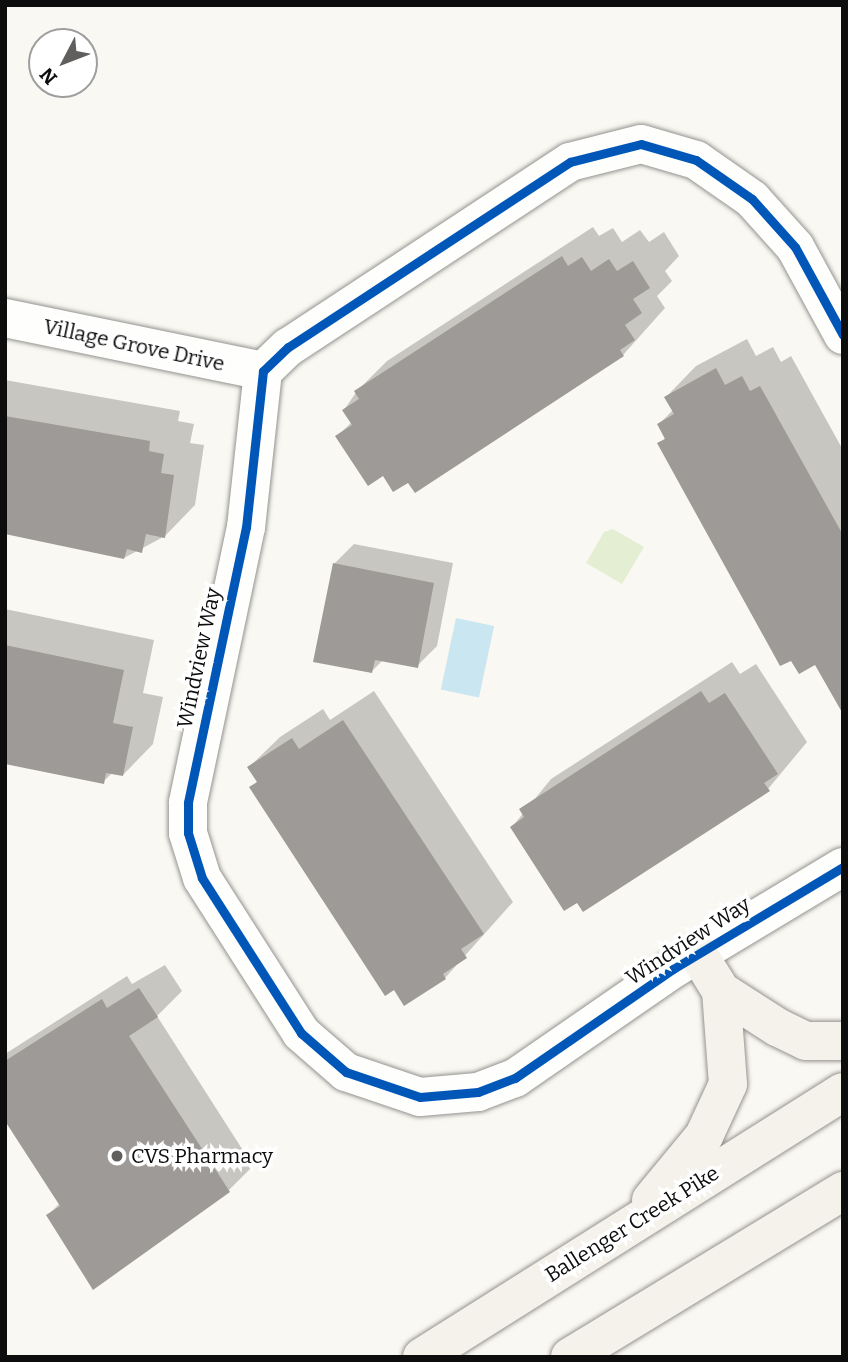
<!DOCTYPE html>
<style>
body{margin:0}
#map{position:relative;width:848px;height:1362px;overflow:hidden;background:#faf8f2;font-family:Bitter,serif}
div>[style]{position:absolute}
.green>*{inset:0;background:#e4eed3}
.water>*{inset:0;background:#cae6f1;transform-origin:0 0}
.shadow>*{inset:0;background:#0003}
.building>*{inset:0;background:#9d9a97}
.roads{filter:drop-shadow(0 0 2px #949390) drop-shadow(0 0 2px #949390)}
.street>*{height:38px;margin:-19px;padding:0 19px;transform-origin:19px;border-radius:19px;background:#fefefd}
.secondary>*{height:38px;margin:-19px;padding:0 19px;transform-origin:19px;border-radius:19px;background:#f4f2ea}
.cycleway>*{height:9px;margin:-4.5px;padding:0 4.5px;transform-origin:4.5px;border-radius:4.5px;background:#0057b8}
.dots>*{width:19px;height:19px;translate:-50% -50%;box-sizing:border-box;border:4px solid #fff;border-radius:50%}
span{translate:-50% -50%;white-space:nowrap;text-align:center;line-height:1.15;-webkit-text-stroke:7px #fff;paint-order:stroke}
.street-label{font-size:21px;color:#0d0d0d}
.poi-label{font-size:21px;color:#0d0d0d}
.left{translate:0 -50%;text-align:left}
.frame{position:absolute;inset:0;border:7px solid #0d0d0d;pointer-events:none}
.north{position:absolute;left:28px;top:28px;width:70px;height:70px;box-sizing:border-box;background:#fff;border:2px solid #9e9e9e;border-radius:50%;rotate:228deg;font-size:19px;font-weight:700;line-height:28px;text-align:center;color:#0d0d0d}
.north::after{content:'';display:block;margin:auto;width:24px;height:32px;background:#605f5d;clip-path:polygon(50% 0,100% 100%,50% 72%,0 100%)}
</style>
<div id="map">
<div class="green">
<i style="clip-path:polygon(613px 529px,644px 547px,622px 584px,586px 563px,604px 532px)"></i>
</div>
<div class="water">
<i style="left:456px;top:618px;width:39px;height:73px;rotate:12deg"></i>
</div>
<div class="shadow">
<i style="clip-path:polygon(593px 227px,599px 236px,613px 228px,622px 242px,640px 230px,649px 242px,664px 232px,679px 256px,665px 271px,672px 281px,657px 296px,665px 308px,623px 355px,408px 481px,383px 473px,337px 436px,352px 422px,344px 410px,357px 391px,387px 361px)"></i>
<i style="clip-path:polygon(747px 339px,756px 356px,773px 347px,781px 362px,791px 356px,843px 450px,843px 671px,660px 444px,666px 437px,659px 424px,673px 410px,666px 397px,696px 366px)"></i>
<i style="clip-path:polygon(5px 380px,180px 411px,178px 421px,194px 424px,190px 443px,204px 445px,195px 505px,165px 536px,124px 558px,5px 532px)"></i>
<i style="clip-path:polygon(354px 544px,453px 563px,437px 646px,417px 666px,383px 660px,372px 671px,334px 564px)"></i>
<i style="clip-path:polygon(5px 609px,154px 640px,143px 693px,163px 697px,153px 744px,123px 775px,113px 772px,103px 782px,5px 762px)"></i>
<i style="clip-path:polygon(732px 662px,740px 674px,756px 664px,807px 742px,768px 789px,512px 827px,551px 779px)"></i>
<i style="clip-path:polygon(374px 691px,513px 902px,445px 978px,251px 788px,258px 781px,249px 767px,280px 737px,323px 709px,330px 720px)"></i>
<i style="clip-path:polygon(165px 965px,182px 991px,157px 1016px,253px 1166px,228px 1191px,48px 1215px,60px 1203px,5px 1117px,5px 1054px,127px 976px,132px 984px)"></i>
</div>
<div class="building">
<i style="clip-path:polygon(562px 256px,568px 266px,582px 257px,591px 271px,609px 259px,617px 271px,633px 261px,650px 288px,633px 299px,642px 313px,625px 325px,635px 340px,620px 350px,624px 356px,415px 493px,408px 483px,393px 492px,383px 476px,368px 486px,335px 436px,352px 425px,342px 410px,359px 399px,354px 391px)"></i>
<i style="clip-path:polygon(716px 368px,725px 385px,742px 376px,750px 391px,760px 386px,843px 535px,843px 714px,815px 665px,799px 674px,791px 661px,780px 666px,657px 443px,665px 439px,657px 424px,674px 414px,664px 397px)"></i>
<i style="clip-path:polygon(5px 416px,150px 441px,149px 451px,164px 454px,161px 473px,174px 475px,165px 538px,146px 534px,142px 553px,127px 549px,124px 559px,5px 534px)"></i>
<i style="clip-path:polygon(333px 563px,434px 583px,418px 668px,375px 660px,372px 673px,313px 662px)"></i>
<i style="clip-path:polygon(5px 645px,124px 670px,113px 723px,133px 727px,123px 776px,106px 773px,104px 784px,5px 764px)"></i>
<i style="clip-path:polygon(701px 691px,709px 703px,725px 693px,778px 774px,764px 783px,770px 791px,583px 912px,577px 903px,564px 911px,510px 827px,524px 817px,519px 809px)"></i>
<i style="clip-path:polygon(343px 720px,484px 934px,461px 949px,467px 958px,443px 974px,446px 979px,404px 1006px,394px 990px,385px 996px,249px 787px,257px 782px,247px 767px,292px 738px,299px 749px)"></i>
<i style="clip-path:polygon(139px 988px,158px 1017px,129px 1036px,230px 1192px,93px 1290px,46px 1215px,60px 1206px,5px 1121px,5px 1061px,102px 999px,107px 1008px)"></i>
</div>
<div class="roads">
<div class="street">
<i style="left:5px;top:318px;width:263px;rotate:11.6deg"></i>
<i style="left:843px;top:335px;width:100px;rotate:-118.6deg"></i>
<i style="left:795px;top:247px;width:64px;rotate:-131.9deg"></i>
<i style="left:752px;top:199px;width:68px;rotate:-145.1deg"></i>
<i style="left:696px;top:160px;width:57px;rotate:-163.8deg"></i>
<i style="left:641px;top:144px;width:73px;rotate:165.8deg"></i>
<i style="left:570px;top:162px;width:337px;rotate:146.7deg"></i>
<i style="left:288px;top:347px;width:35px;rotate:136deg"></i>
<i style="left:263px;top:371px;width:157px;rotate:96.2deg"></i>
<i style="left:246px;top:527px;width:282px;rotate:101.9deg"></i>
<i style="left:188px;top:803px;width:30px;rotate:90deg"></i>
<i style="left:188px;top:833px;width:47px;rotate:72.7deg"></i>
<i style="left:202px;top:878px;width:184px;rotate:57.4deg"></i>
<i style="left:301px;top:1033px;width:60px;rotate:40.9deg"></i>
<i style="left:346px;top:1072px;width:78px;rotate:18.7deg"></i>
<i style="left:420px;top:1097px;width:58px;rotate:-4.9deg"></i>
<i style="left:478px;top:1092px;width:40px;rotate:-21deg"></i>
<i style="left:515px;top:1078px;width:192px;rotate:-34.6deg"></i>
<i style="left:673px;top:969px;width:198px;rotate:-31deg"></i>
</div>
<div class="secondary">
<i style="left:698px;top:954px;width:44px;rotate:58.1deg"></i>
<i style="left:721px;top:991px;width:67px;rotate:32.7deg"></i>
<i style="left:777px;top:1027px;width:32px;rotate:26deg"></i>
<i style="left:806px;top:1041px;width:37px"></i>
<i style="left:651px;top:1200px;width:83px;rotate:-50.4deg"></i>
<i style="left:704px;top:1136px;width:57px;rotate:-65.2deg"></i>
<i style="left:728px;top:1084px;width:93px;rotate:-94.3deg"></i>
<i style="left:422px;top:1357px;width:497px;rotate:-32.2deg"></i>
<i style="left:570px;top:1357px;width:320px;rotate:-31.3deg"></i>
</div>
</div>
<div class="cycleway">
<i style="left:843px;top:335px;width:100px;rotate:-118.6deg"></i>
<i style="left:795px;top:247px;width:64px;rotate:-131.9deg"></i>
<i style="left:752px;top:199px;width:68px;rotate:-145.1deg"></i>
<i style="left:696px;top:160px;width:57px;rotate:-163.8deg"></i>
<i style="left:641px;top:144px;width:73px;rotate:165.8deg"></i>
<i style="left:570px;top:162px;width:337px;rotate:146.7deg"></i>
<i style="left:288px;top:347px;width:35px;rotate:136deg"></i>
<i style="left:263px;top:371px;width:157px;rotate:96.2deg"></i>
<i style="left:246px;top:527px;width:282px;rotate:101.9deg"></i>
<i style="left:188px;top:803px;width:30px;rotate:90deg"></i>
<i style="left:188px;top:833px;width:47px;rotate:72.7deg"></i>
<i style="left:202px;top:878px;width:184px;rotate:57.4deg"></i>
<i style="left:301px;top:1033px;width:60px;rotate:40.9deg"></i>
<i style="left:346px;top:1072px;width:78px;rotate:18.7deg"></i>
<i style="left:420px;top:1097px;width:58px;rotate:-4.9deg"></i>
<i style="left:478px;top:1092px;width:40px;rotate:-21deg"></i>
<i style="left:515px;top:1078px;width:192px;rotate:-34.6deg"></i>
<i style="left:673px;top:969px;width:198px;rotate:-31deg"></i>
</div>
<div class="dots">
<i style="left:117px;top:1156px;background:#605f5d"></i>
</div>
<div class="street-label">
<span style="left:134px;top:345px;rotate:12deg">Village Grove Drive</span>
<span style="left:199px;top:658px;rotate:-78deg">Windview Way</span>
<span style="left:688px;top:941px;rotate:-33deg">Windview Way</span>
<span style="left:632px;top:1224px;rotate:-32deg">Ballenger Creek Pike</span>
</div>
<div class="poi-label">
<span class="left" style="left:131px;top:1156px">CVS Pharmacy</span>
</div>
<div class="frame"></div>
<div class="north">N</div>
</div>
